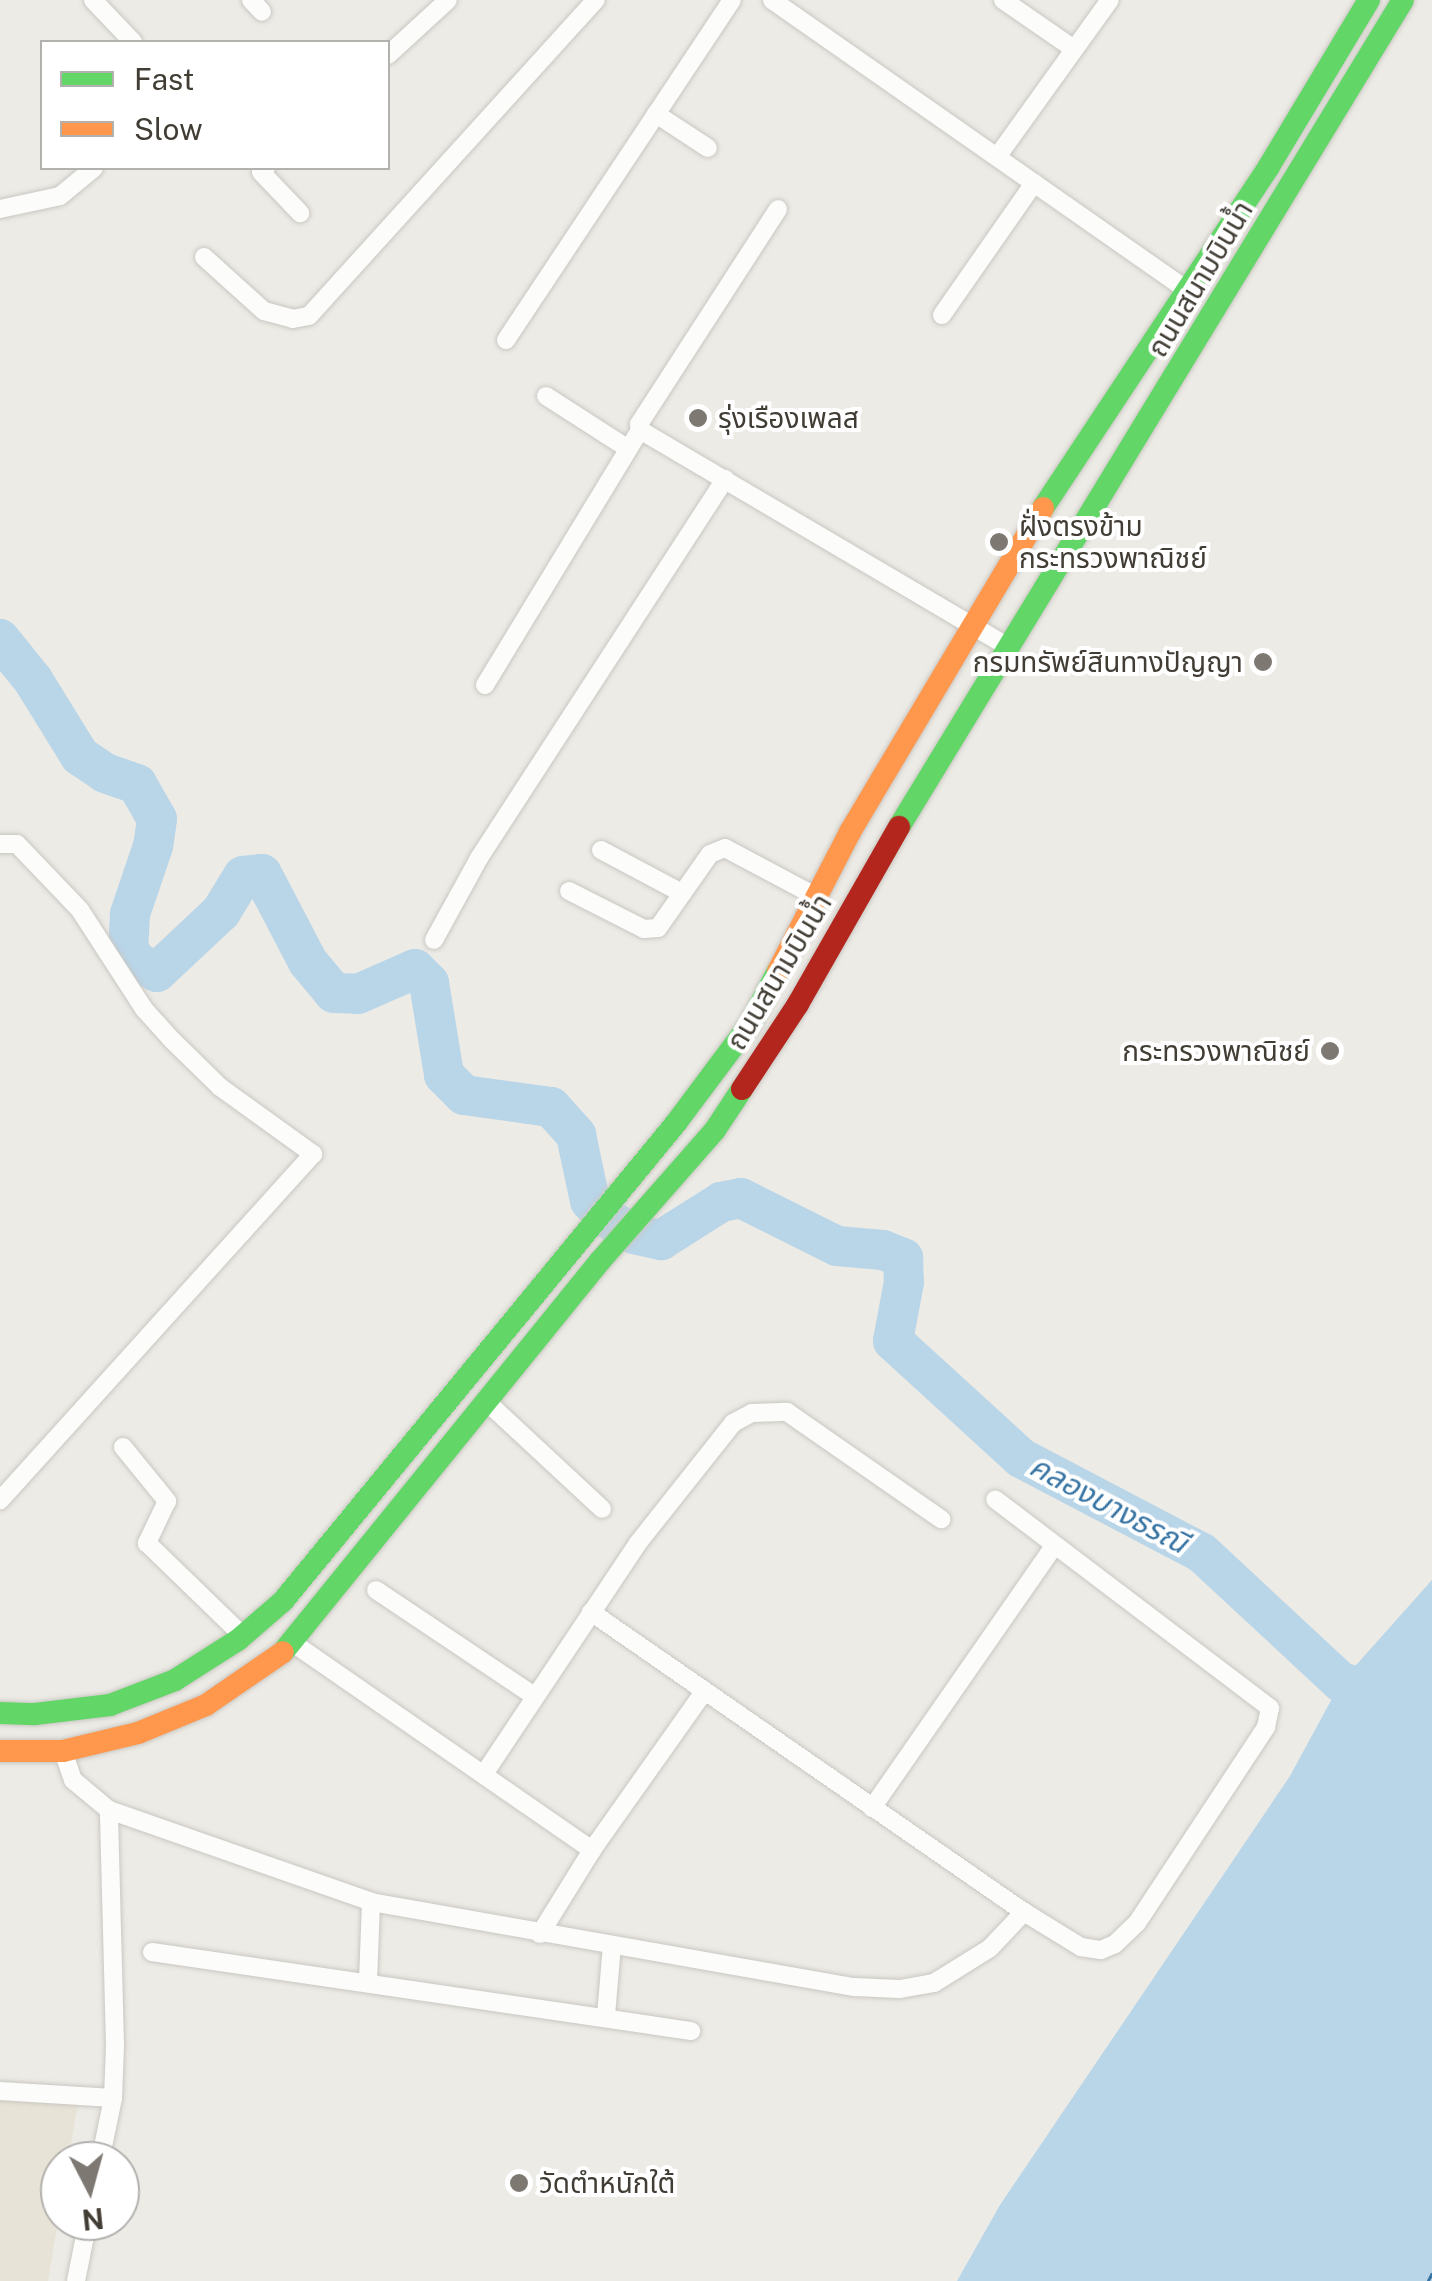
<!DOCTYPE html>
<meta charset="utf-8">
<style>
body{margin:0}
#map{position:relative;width:1432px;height:2281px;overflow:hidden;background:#edebe6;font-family:"Public Sans","Noto Sans Thai",sans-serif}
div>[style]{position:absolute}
.education>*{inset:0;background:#e7e3d6}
.water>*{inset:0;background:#b9d5e8}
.river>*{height:40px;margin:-20px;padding:0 20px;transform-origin:20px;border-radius:20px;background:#b9d5e8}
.ferry>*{height:2.5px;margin-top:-1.25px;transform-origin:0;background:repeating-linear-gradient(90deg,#3774a3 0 12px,transparent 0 22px)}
.roads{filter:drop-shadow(0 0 2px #c9c7c2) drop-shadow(0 0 2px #c9c7c2)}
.street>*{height:18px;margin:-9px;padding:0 9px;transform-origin:9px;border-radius:9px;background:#fcfcfb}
.fast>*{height:22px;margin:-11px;padding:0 11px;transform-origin:11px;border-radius:11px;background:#63d668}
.slow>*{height:22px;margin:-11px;padding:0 11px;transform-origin:11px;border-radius:11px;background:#ff974d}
.jam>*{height:22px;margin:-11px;padding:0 11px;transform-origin:11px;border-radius:11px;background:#b3261e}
.dots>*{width:28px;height:28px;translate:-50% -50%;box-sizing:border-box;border:5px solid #fff;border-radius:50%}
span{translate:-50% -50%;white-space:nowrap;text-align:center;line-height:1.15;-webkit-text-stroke:8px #fff;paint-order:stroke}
.street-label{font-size:28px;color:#413c34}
.poi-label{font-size:28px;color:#413c34}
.left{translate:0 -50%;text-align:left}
.right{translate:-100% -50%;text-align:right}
.water-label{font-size:30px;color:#3774a3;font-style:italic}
.legend{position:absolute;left:40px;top:40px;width:350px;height:130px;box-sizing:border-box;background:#fff;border:2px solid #b3b1ae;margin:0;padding:12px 18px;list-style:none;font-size:30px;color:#413c34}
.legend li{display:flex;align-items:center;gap:20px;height:50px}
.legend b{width:50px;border:2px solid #b3b1ae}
.north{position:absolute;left:40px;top:2141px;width:100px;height:100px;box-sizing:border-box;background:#fff;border:2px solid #b3b1ae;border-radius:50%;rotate:174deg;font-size:28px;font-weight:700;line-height:40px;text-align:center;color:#413c34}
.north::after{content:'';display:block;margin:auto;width:35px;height:45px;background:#7d7972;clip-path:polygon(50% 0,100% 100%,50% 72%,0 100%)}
</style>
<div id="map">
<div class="education">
<i style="clip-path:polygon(0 2098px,78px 2103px,68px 2161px,60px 2161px,60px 2209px,48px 2281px,0 2281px)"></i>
</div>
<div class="water">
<i style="clip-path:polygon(1432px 1580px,1432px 2281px,957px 2281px,1000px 2205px,1290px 1776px,1341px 1682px)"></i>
</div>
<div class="river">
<i style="left:0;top:639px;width:53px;rotate:51.2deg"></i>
<i style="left:33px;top:680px;width:89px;rotate:58.3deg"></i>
<i style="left:80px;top:756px;width:30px;rotate:34deg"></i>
<i style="left:105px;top:773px;width:34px;rotate:19deg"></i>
<i style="left:137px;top:784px;width:40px;rotate:60.3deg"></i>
<i style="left:157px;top:819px;width:27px;rotate:98deg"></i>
<i style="left:153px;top:846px;width:72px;rotate:108.7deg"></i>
<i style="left:130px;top:914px;width:35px;rotate:93deg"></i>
<i style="left:128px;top:949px;width:16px;rotate:55deg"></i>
<i style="left:137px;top:962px;width:22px;rotate:27deg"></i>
<i style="left:157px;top:972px;width:88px;rotate:-43.2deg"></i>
<i style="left:221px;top:912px;width:42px;rotate:-58.6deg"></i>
<i style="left:243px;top:876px;width:19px;rotate:-6deg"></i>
<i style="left:262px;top:874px;width:99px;rotate:62.4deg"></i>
<i style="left:308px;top:962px;width:40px;rotate:50deg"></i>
<i style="left:334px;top:993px;width:24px;rotate:2deg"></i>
<i style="left:358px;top:994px;width:62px;rotate:-23.7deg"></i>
<i style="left:415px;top:969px;width:20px;rotate:45deg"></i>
<i style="left:429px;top:983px;width:93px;rotate:80.7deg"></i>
<i style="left:444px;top:1075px;width:28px;rotate:45deg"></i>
<i style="left:464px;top:1095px;width:88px;rotate:7.9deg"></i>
<i style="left:551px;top:1107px;width:38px;rotate:48deg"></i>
<i style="left:576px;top:1135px;width:67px;rotate:78deg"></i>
<i style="left:590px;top:1201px;width:24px;rotate:45deg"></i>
<i style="left:607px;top:1218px;width:31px;rotate:31deg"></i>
<i style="left:634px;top:1234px;width:28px;rotate:13deg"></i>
<i style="left:661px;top:1240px;width:71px;rotate:-32.3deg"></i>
<i style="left:721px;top:1202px;width:20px;rotate:-11deg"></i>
<i style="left:741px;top:1198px;width:107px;rotate:26.6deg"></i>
<i style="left:837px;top:1246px;width:46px;rotate:5deg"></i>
<i style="left:883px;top:1250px;width:22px;rotate:22deg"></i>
<i style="left:903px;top:1258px;width:24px;rotate:88deg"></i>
<i style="left:904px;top:1282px;width:60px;rotate:100.6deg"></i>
<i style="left:893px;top:1341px;width:173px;rotate:42.4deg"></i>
<i style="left:1021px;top:1458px;width:204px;rotate:27.7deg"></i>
<i style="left:1202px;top:1553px;width:190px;rotate:42.9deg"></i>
<i style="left:1341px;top:1682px;width:94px;rotate:15.4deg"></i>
</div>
<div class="ferry">
<i style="left:1428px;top:2281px;width:9px;rotate:-63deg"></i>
</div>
<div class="roads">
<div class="street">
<i style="left:93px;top:0;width:58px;rotate:46.4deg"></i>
<i style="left:251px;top:0;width:16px;rotate:47deg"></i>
<i style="left:772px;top:0;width:506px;rotate:34.95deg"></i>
<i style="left:1003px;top:0;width:86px;rotate:34.6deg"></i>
<i style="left:388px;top:55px;width:81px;rotate:-42.5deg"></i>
<i style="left:656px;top:114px;width:62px;rotate:33.2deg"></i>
<i style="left:997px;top:157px;width:193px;rotate:-54.3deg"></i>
<i style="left:266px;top:168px;width:6px;rotate:141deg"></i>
<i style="left:261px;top:172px;width:57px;rotate:46.4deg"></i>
<i style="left:0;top:209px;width:61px;rotate:-12.2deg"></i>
<i style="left:60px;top:196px;width:44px;rotate:-39.5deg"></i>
<i style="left:204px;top:257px;width:81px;rotate:42deg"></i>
<i style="left:264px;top:311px;width:30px;rotate:15deg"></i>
<i style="left:293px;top:319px;width:16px;rotate:-11deg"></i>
<i style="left:309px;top:316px;width:427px;rotate:-47.8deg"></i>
<i style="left:942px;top:315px;width:161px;rotate:-55.1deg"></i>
<i style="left:506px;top:340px;width:408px;rotate:-56.4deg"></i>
<i style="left:546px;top:396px;width:96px;rotate:32.7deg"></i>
<i style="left:640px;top:430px;width:427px;rotate:30.5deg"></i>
<i style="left:485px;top:685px;width:298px;rotate:-58.7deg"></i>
<i style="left:640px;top:430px;width:6px;rotate:-99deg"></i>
<i style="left:639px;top:424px;width:256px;rotate:-57.1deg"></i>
<i style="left:0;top:844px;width:17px"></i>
<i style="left:17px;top:844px;width:91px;rotate:46.3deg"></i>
<i style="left:80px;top:910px;width:118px;rotate:57.1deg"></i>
<i style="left:144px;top:1009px;width:42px;rotate:47.9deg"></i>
<i style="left:172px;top:1040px;width:67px;rotate:44.4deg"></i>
<i style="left:220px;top:1087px;width:115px;rotate:35.8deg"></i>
<i style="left:313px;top:1154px;width:467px;rotate:132.1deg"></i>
<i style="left:601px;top:850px;width:92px;rotate:28deg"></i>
<i style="left:569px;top:891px;width:84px;rotate:26.9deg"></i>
<i style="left:644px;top:929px;width:14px;rotate:-4deg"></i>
<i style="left:658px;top:928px;width:90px;rotate:-54.9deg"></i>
<i style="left:710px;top:854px;width:16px;rotate:-22deg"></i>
<i style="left:725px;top:848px;width:104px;rotate:28deg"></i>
<i style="left:434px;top:940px;width:94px;rotate:-61.2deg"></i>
<i style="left:479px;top:858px;width:452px;rotate:-57deg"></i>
<i style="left:487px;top:1402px;width:157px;rotate:42.9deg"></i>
<i style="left:123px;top:1447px;width:70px;rotate:50.8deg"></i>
<i style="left:167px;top:1501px;width:47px;rotate:115.5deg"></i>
<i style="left:147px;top:1543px;width:134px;rotate:44.1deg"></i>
<i style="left:376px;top:1590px;width:189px;rotate:33.8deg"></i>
<i style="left:591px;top:1612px;width:527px;rotate:34.72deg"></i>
<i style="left:1024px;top:1912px;width:67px;rotate:31.6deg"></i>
<i style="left:1081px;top:1947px;width:20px;rotate:9deg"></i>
<i style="left:1101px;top:1950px;width:15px;rotate:-23deg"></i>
<i style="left:1115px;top:1944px;width:30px;rotate:-44deg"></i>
<i style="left:1137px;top:1923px;width:235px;rotate:-56.6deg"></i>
<i style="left:1266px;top:1727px;width:19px;rotate:-78deg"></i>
<i style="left:1270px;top:1708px;width:345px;rotate:-142.8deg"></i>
<i style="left:293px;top:1643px;width:364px;rotate:34.7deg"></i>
<i style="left:63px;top:1751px;width:31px;rotate:71deg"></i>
<i style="left:73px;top:1780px;width:47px;rotate:39.8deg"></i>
<i style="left:109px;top:1810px;width:278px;rotate:19.3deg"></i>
<i style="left:371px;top:1902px;width:491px;rotate:10deg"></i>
<i style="left:855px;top:1987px;width:45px;rotate:2.5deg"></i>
<i style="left:900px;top:1989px;width:35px;rotate:-10deg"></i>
<i style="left:934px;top:1983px;width:66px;rotate:-32deg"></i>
<i style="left:990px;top:1948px;width:50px;rotate:-46.6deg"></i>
<i style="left:484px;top:1774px;width:278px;rotate:-56.3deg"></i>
<i style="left:638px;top:1543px;width:153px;rotate:-51.6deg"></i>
<i style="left:733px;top:1423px;width:21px;rotate:-28deg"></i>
<i style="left:752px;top:1413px;width:35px;rotate:-2deg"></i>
<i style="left:787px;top:1412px;width:188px;rotate:34.8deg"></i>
<i style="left:872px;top:1808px;width:319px;rotate:-55.2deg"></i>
<i style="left:540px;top:1934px;width:99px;rotate:-58.2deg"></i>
<i style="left:592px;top:1850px;width:194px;rotate:-54.7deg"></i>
<i style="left:152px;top:1952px;width:545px;rotate:8.34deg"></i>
<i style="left:368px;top:1981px;width:79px;rotate:-87.8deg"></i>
<i style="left:606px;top:2016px;width:71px;rotate:-85.2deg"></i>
<i style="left:0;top:2091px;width:113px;rotate:3.5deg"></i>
<i style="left:100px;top:2161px;width:64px;rotate:-78.3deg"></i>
<i style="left:113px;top:2098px;width:53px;rotate:-87.8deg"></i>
<i style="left:115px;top:2045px;width:235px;rotate:-91.5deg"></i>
<i style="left:76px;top:2281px;width:61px;rotate:-78.7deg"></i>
</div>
<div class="fast">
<i style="left:1043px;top:508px;width:408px;rotate:-56.5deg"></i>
<i style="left:1268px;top:168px;width:196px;rotate:-59deg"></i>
<i style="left:899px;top:827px;width:968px;rotate:-58.64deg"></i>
<i style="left:283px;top:1652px;width:503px;rotate:-50.97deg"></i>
<i style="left:600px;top:1261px;width:174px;rotate:-48.7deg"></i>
<i style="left:715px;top:1130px;width:49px;rotate:-56.6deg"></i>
<i style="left:0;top:1713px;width:35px;rotate:2deg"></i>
<i style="left:35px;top:1714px;width:76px;rotate:-6.8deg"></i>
<i style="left:110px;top:1705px;width:70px;rotate:-21deg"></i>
<i style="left:175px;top:1680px;width:75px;rotate:-32.4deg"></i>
<i style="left:238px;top:1640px;width:60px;rotate:-40.9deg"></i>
<i style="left:283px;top:1601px;width:619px;rotate:-50.57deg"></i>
<i style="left:676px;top:1123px;width:124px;rotate:-53.2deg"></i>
<i style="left:750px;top:1024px;width:60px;rotate:-62.2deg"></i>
</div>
<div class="slow">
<i style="left:778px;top:971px;width:157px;rotate:-62.6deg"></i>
<i style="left:850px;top:832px;width:377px;rotate:-59.2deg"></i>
<i style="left:0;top:1751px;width:63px"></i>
<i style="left:63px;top:1751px;width:77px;rotate:-13.5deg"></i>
<i style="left:138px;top:1733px;width:74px;rotate:-22.4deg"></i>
<i style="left:206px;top:1705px;width:93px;rotate:-34.5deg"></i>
</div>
<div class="jam">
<i style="left:742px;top:1089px;width:102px;rotate:-56.6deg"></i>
<i style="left:798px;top:1004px;width:204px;rotate:-60.3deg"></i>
</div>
</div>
<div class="dots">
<i style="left:698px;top:418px;background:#7d7972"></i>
<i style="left:999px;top:542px;background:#7d7972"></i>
<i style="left:1263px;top:662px;background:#7d7972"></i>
<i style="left:1330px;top:1051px;background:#7d7972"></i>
<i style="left:519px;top:2183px;background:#7d7972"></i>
</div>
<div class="street-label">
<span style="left:1200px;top:279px;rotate:-59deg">ถนนสนามบินน้ำ</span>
<span style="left:779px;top:972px;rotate:-59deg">ถนนสนามบินน้ำ</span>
</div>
<div class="poi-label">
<span class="left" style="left:718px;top:418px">รุ่งเรืองเพลส</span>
<span class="left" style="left:1019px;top:542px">ฝั่งตรงข้าม<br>กระทรวงพาณิชย์</span>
<span class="right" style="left:1243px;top:662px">กรมทรัพย์สินทางปัญญา</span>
<span class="right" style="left:1310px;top:1051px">กระทรวงพาณิชย์</span>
<span class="left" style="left:539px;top:2183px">วัดตำหนักใต้</span>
</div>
<div class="water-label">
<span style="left:1109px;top:1504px;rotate:28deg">คลองบางธรณี</span>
</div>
<ul class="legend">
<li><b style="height:12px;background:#63d668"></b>Fast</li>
<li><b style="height:12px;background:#ff974d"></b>Slow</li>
</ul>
<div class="north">N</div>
</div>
